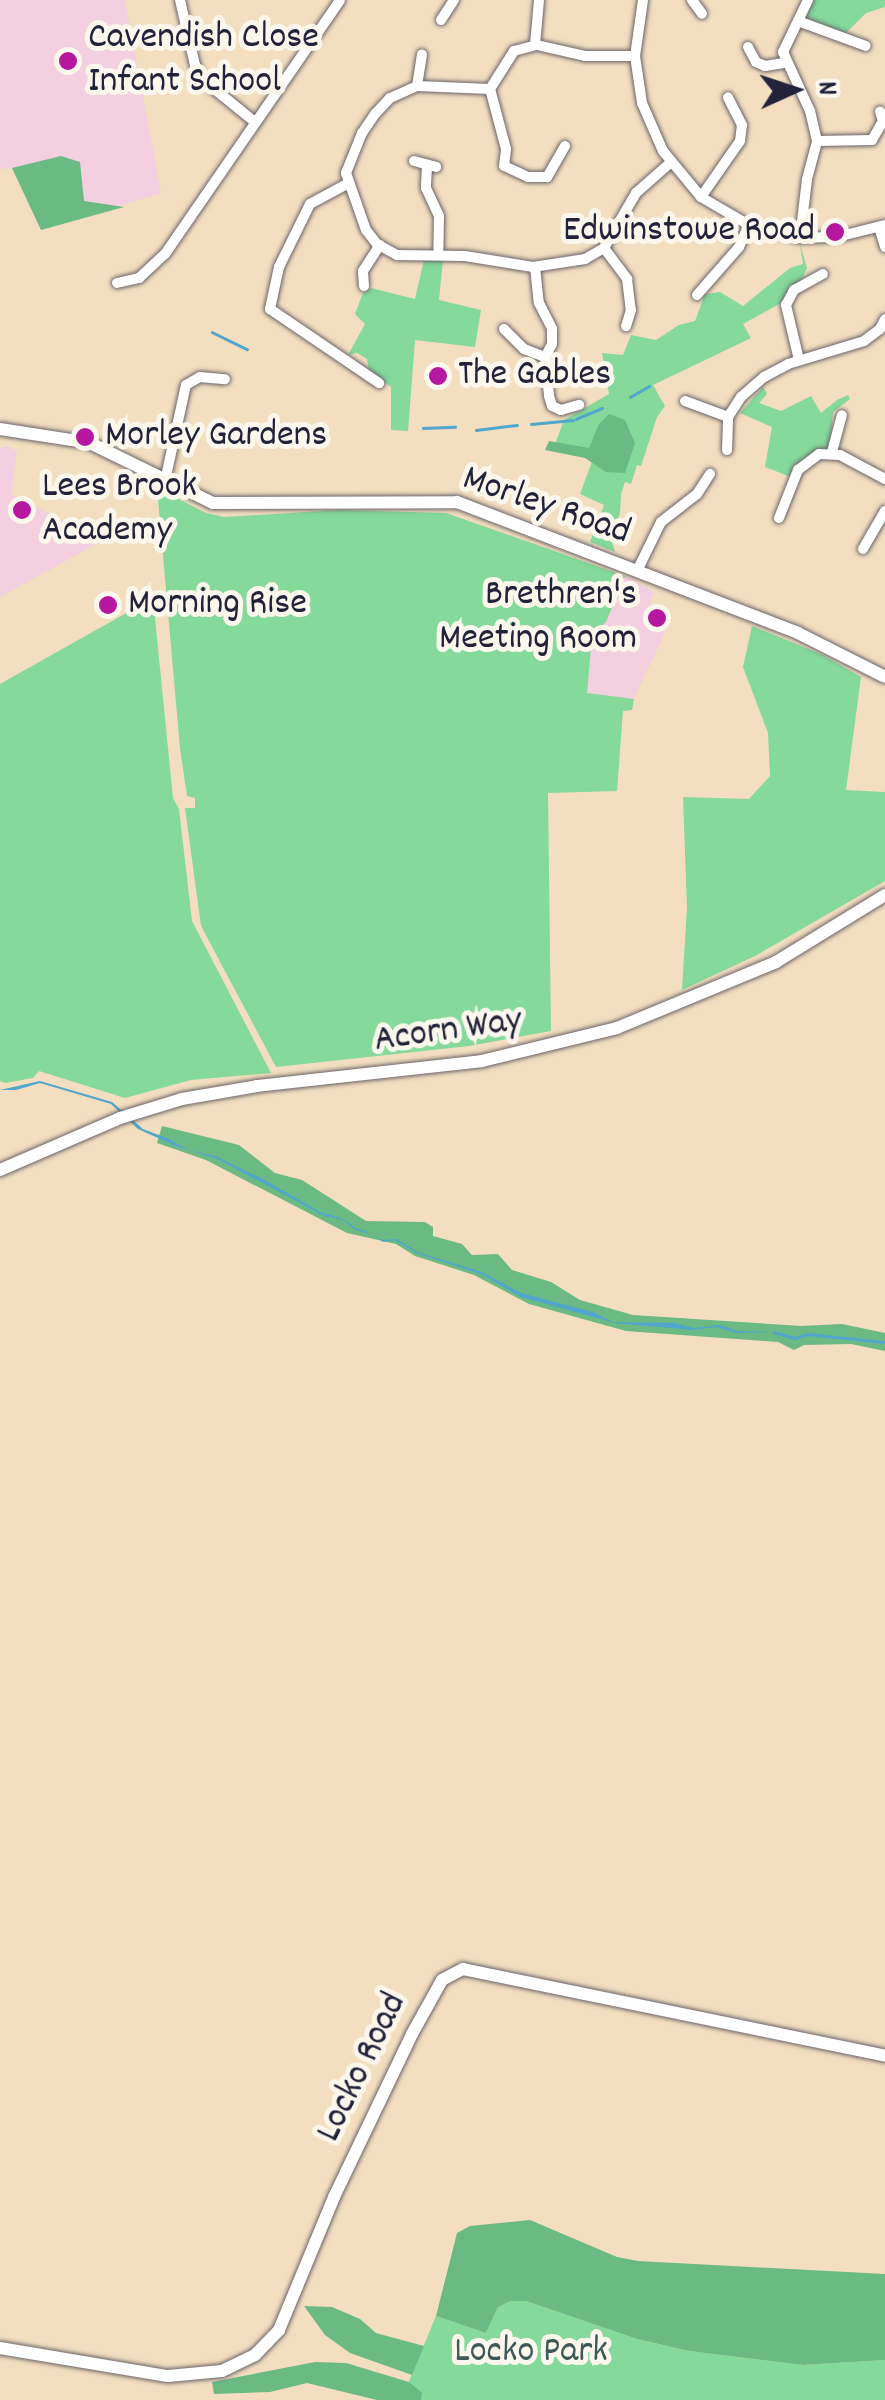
<!DOCTYPE html>
<style>
body{margin:0}
#map{position:relative;width:885px;height:2400px;overflow:hidden;background:#f3dec0;font-family:Dekko,sans-serif}
div>[style]{position:absolute}
.built>*{inset:0;background:#f3cfdf}
.green>*{inset:0;background:#84d99b}
.forest>*{inset:0;background:#6bb983}
.water>*{inset:0;background:#50a6cc}
.stream>*{height:2.5px;margin:-1.25px;padding:0 1.25px;transform-origin:1.25px;border-radius:1.25px;background:#50a6cc}
.roads{filter:drop-shadow(0 0 2px #6b646a) drop-shadow(0 0 2px #6b646a)}
.minor>*{height:10px;margin:-5px;padding:0 5px;transform-origin:5px;border-radius:5px;background:#fff}
.tertiary>*{height:12px;margin:-6px;padding:0 6px;transform-origin:6px;border-radius:6px;background:#fff}
.dots>*{width:28px;height:28px;translate:-50% -50%;box-sizing:border-box;border:5px solid #fbf7ec;border-radius:50%}
span{translate:-50% -50%;white-space:nowrap;text-align:center;line-height:1.15;-webkit-text-stroke:10px #fbf7ec;paint-order:stroke}
.poi-label{font-size:38px;color:#22223b}
.left{translate:0 -50%;text-align:left}
.right{translate:-100% -50%;text-align:right}
.street-label{font-size:38px;color:#22223b}
.park-label{font-size:38px;color:#3f5958}
.north{position:absolute;left:745px;top:40px;width:100px;height:100px;-webkit-text-stroke:8px #fbf7ec;paint-order:stroke;rotate:87deg;font-size:28px;font-weight:700;line-height:40px;text-align:center;color:#22223b}
.north::after{content:'';display:block;margin:auto;width:35px;height:45px;background:#22223b;clip-path:polygon(50% 0,100% 100%,50% 72%,0 100%)}
</style>
<div id="map">
<div class="built">
<i style="clip-path:polygon(0 0,125px 0,161px 193px,41px 230px,12px 168px,0 169px)"></i>
<i style="clip-path:polygon(7px 446px,17px 451px,11px 494px,102px 541px,0 597px,0 448px)"></i>
<i style="clip-path:polygon(625px 576px,654px 592px,645px 618px,652px 628px,665px 632px,634px 699px,586px 694px,592px 636px,606px 622px)"></i>
</div>
<div class="green">
<i style="clip-path:polygon(808px 0,885px 0,885px 7px,866px 13px,842px 37px,798px 21px)"></i>
<i style="clip-path:polygon(800px 244px,807px 268px,799px 285px,781px 303px,743px 324px,751px 338px,653px 385px,665px 406px,657px 417px,641px 466px,637px 465px,631px 484px,625px 482px,621px 494px,620px 513px,611px 537px,615px 552px,590px 542px,604px 505px,580px 494px,594px 456px,554px 447px,564px 420px,609px 394px,602px 353px,623px 355px,631px 335px,656px 340px,679px 325px,695px 321px,705px 294px,720px 292px,743px 306px,790px 268px,803px 264px)"></i>
<i style="clip-path:polygon(424px 260px,443px 260px,439px 300px,481px 310px,475px 347px,415px 340px,408px 431px,391px 430px,391px 387px,369px 372px,367px 359px,357px 353px,348px 355px,365px 324px,355px 314px,363px 293px,371px 288px,415px 299px)"></i>
<i style="clip-path:polygon(763px 387px,767px 394px,759px 403px,781px 411px,811px 396px,821px 413px,837px 400px,848px 395px,850px 399px,833px 412px,830px 449px,794px 465px,791px 477px,765px 467px,772px 427px,740px 413px)"></i>
<i style="clip-path:polygon(157px 488px,206px 513px,224px 517px,338px 510px,446px 513px,625px 576px,606px 622px,592px 636px,587px 693px,634px 699px,632px 710px,623px 711px,617px 791px,548px 793px,551px 1031px,469px 1046px,276px 1067px,201px 926px,185px 808px,195px 808px,195px 798px,187px 796px,180px 748px)"></i>
<i style="clip-path:polygon(153px 598px,173px 798px,179px 809px,192px 921px,271px 1073px,191px 1080px,125px 1098px,39px 1071px,33px 1078px,5px 1083px,0 1081px,0 684px)"></i>
<i style="clip-path:polygon(752px 626px,823px 655px,861px 677px,846px 790px,885px 792px,885px 881px,757px 955px,682px 990px,687px 908px,683px 797px,749px 799px,770px 776px,768px 733px,743px 667px)"></i>
<i style="clip-path:polygon(511px 2301px,526px 2301px,637px 2339px,689px 2351px,803px 2365px,885px 2360px,885px 2400px,401px 2400px,436px 2316px,486px 2333px,498px 2307px)"></i>
</div>
<div class="forest">
<i style="clip-path:polygon(61px 156px,80px 162px,84px 201px,124px 207px,41px 230px,12px 168px)"></i>
<i style="clip-path:polygon(609px 414px,625px 420px,635px 443px,625px 473px,606px 472px,585px 458px,545px 450px,549px 441px,589px 448px,599px 424px)"></i>
<i style="clip-path:polygon(162px 1126px,239px 1145px,275px 1173px,302px 1180px,366px 1221px,425px 1222px,433px 1227px,433px 1236px,462px 1244px,472px 1255px,498px 1254px,512px 1270px,551px 1282px,580px 1300px,633px 1315px,801px 1326px,842px 1324px,885px 1333px,885px 1351px,851px 1344px,804px 1345px,794px 1350px,778px 1342px,626px 1331px,529px 1304px,474px 1275px,415px 1256px,396px 1244px,347px 1233px,206px 1160px,157px 1143px)"></i>
<i style="clip-path:polygon(530px 2220px,617px 2257px,638px 2261px,885px 2274px,885px 2360px,803px 2365px,689px 2351px,637px 2339px,526px 2301px,511px 2301px,498px 2307px,486px 2333px,436px 2316px,457px 2233px,470px 2226px)"></i>
<i style="clip-path:polygon(304px 2306px,332px 2307px,360px 2319px,376px 2333px,424px 2346px,412px 2375px,350px 2353px,325px 2335px)"></i>
<i style="clip-path:polygon(315px 2362px,346px 2363px,409px 2382px,422px 2393px,421px 2400px,377px 2400px,307px 2383px,270px 2392px,214px 2394px,212px 2382px)"></i>
</div>
<div class="water">
<i style="clip-path:polygon(40px 1081px,112px 1102px,143px 1129px,169px 1139px,188px 1150px,215px 1156px,263px 1179px,320px 1212px,340px 1218px,351px 1224px,355px 1228px,366px 1231px,369px 1234px,354px 1229px,343px 1220px,324px 1216px,218px 1159px,178px 1147px,138px 1129px,111px 1104px,40px 1083px,16px 1090px,0 1090px)"></i>
<i style="clip-path:polygon(372px 1234px,382px 1240px,397px 1239px,417px 1252px,482px 1272px,521px 1293px,593px 1312px,613px 1322px,674px 1323px,694px 1328px,720px 1325px,737px 1331px,776px 1332px,737px 1333px,716px 1327px,692px 1330px,615px 1323px,521px 1297px,481px 1274px,416px 1253px,395px 1240px,383px 1242px)"></i>
</div>
<div class="stream">
<i style="left:212px;top:332px;width:39px;rotate:26deg"></i>
<i style="left:630px;top:397px;width:22px;rotate:-30deg"></i>
<i style="left:576px;top:419px;width:28px;rotate:-23deg"></i>
<i style="left:531px;top:424px;width:42px;rotate:-5.4deg"></i>
<i style="left:423px;top:428px;width:32px;rotate:-2deg"></i>
<i style="left:476px;top:430px;width:41px;rotate:-7deg"></i>
<i style="left:774px;top:1332px;width:22px;rotate:16deg"></i>
<i style="left:795px;top:1338px;width:13px;rotate:-18deg"></i>
<i style="left:807px;top:1334px;width:78px;rotate:5.9deg"></i>
</div>
<div class="roads">
<div class="minor">
<i style="left:180px;top:0;width:67px;rotate:77deg"></i>
<i style="left:195px;top:65px;width:16px;rotate:63deg"></i>
<i style="left:202px;top:79px;width:68px;rotate:39.1deg"></i>
<i style="left:643px;top:0;width:57px;rotate:98.1deg"></i>
<i style="left:635px;top:56px;width:48px;rotate:81.5deg"></i>
<i style="left:642px;top:103px;width:52px;rotate:66.4deg"></i>
<i style="left:663px;top:151px;width:60px;rotate:50.4deg"></i>
<i style="left:701px;top:197px;width:56px;rotate:30.3deg"></i>
<i style="left:749px;top:225px;width:53px;rotate:14.3deg"></i>
<i style="left:800px;top:238px;width:37px;rotate:-2deg"></i>
<i style="left:837px;top:237px;width:49px;rotate:-14deg"></i>
<i style="left:692px;top:0;width:17px;rotate:54deg"></i>
<i style="left:441px;top:20px;width:24px;rotate:-57deg"></i>
<i style="left:798px;top:21px;width:72px;rotate:20.2deg"></i>
<i style="left:535px;top:45px;width:45px;rotate:-84.9deg"></i>
<i style="left:748px;top:47px;width:17px;rotate:62deg"></i>
<i style="left:756px;top:62px;width:10px;rotate:24deg"></i>
<i style="left:765px;top:66px;width:19px;rotate:-9deg"></i>
<i style="left:417px;top:86px;width:32px;rotate:-81deg"></i>
<i style="left:490px;top:89px;width:73px;rotate:-177.6deg"></i>
<i style="left:417px;top:86px;width:30px;rotate:156deg"></i>
<i style="left:390px;top:98px;width:22px;rotate:133deg"></i>
<i style="left:375px;top:114px;width:23px;rotate:124deg"></i>
<i style="left:362px;top:133px;width:43px;rotate:111.8deg"></i>
<i style="left:346px;top:173px;width:60px;rotate:70.7deg"></i>
<i style="left:366px;top:230px;width:18px;rotate:52deg"></i>
<i style="left:377px;top:244px;width:23px;rotate:29deg"></i>
<i style="left:397px;top:255px;width:68px;rotate:0.8deg"></i>
<i style="left:465px;top:256px;width:69px;rotate:9.2deg"></i>
<i style="left:533px;top:267px;width:53px;rotate:-8.7deg"></i>
<i style="left:585px;top:259px;width:22px;rotate:-30deg"></i>
<i style="left:604px;top:248px;width:64px;rotate:-59.8deg"></i>
<i style="left:636px;top:193px;width:45px;rotate:-41.4deg"></i>
<i style="left:817px;top:141px;width:55px;rotate:-1deg"></i>
<i style="left:872px;top:140px;width:22px;rotate:-60deg"></i>
<i style="left:883px;top:121px;width:10px;rotate:-107deg"></i>
<i style="left:565px;top:146px;width:36px;rotate:120deg"></i>
<i style="left:547px;top:177px;width:19px;rotate:180deg"></i>
<i style="left:528px;top:177px;width:26px;rotate:-155deg"></i>
<i style="left:504px;top:166px;width:17px;rotate:-83deg"></i>
<i style="left:506px;top:149px;width:62px;rotate:-104.9deg"></i>
<i style="left:490px;top:89px;width:45px;rotate:-57.7deg"></i>
<i style="left:514px;top:51px;width:24px;rotate:-15deg"></i>
<i style="left:537px;top:45px;width:49px;rotate:12.9deg"></i>
<i style="left:585px;top:56px;width:50px"></i>
<i style="left:414px;top:161px;width:23px;rotate:15deg"></i>
<i style="left:427px;top:166px;width:22px;rotate:93deg"></i>
<i style="left:426px;top:188px;width:31px;rotate:65deg"></i>
<i style="left:439px;top:216px;width:39px;rotate:91deg"></i>
<i style="left:347px;top:184px;width:42px;rotate:151.6deg"></i>
<i style="left:310px;top:204px;width:70px;rotate:116.2deg"></i>
<i style="left:279px;top:267px;width:43px;rotate:102.1deg"></i>
<i style="left:270px;top:309px;width:132px;rotate:34.2deg"></i>
<i style="left:701px;top:197px;width:68px;rotate:-55.1deg"></i>
<i style="left:740px;top:141px;width:16px;rotate:-83deg"></i>
<i style="left:742px;top:125px;width:31px;rotate:-117deg"></i>
<i style="left:879px;top:227px;width:21px;rotate:73deg"></i>
<i style="left:800px;top:238px;width:59px;rotate:-83.2deg"></i>
<i style="left:807px;top:179px;width:39px;rotate:-75deg"></i>
<i style="left:817px;top:141px;width:31px;rotate:-103deg"></i>
<i style="left:810px;top:111px;width:65px;rotate:-114.6deg"></i>
<i style="left:783px;top:52px;width:58px;rotate:-64.3deg"></i>
<i style="left:604px;top:248px;width:39px;rotate:53deg"></i>
<i style="left:627px;top:279px;width:31px;rotate:83deg"></i>
<i style="left:631px;top:310px;width:17px;rotate:107deg"></i>
<i style="left:535px;top:267px;width:36px;rotate:84deg"></i>
<i style="left:539px;top:303px;width:29px;rotate:63deg"></i>
<i style="left:552px;top:329px;width:15px;rotate:90deg"></i>
<i style="left:552px;top:344px;width:15px;rotate:118deg"></i>
<i style="left:545px;top:357px;width:39px;rotate:84deg"></i>
<i style="left:549px;top:396px;width:10px;rotate:73deg"></i>
<i style="left:552px;top:406px;width:10px;rotate:24deg"></i>
<i style="left:561px;top:410px;width:19px;rotate:-16deg"></i>
<i style="left:117px;top:283px;width:23px;rotate:-13deg"></i>
<i style="left:139px;top:278px;width:35px;rotate:-43deg"></i>
<i style="left:165px;top:254px;width:308px;rotate:-55.4deg"></i>
<i style="left:364px;top:286px;width:15px;rotate:-94deg"></i>
<i style="left:363px;top:271px;width:31px;rotate:-57deg"></i>
<i style="left:697px;top:295px;width:64px;rotate:-48.8deg"></i>
<i style="left:739px;top:247px;width:24px;rotate:-66deg"></i>
<i style="left:504px;top:329px;width:28px;rotate:45deg"></i>
<i style="left:524px;top:349px;width:22px;rotate:21deg"></i>
<i style="left:799px;top:360px;width:57px;rotate:-103.3deg"></i>
<i style="left:786px;top:305px;width:17px;rotate:-62deg"></i>
<i style="left:794px;top:290px;width:33px;rotate:-29deg"></i>
<i style="left:685px;top:401px;width:46px;rotate:20.4deg"></i>
<i style="left:728px;top:417px;width:24px;rotate:-57deg"></i>
<i style="left:741px;top:397px;width:30px;rotate:-41deg"></i>
<i style="left:764px;top:377px;width:27px;rotate:-28deg"></i>
<i style="left:788px;top:364px;width:79px;rotate:-16.8deg"></i>
<i style="left:864px;top:341px;width:20px;rotate:-37deg"></i>
<i style="left:880px;top:329px;width:11px;rotate:-63deg"></i>
<i style="left:727px;top:450px;width:33px;rotate:-88deg"></i>
<i style="left:832px;top:452px;width:38px;rotate:-75deg"></i>
<i style="left:165px;top:481px;width:98px;rotate:-77.7deg"></i>
<i style="left:186px;top:385px;width:16px;rotate:-30deg"></i>
<i style="left:200px;top:377px;width:25px;rotate:5deg"></i>
<i style="left:779px;top:518px;width:52px;rotate:-68.4deg"></i>
<i style="left:798px;top:470px;width:26px;rotate:-37deg"></i>
<i style="left:819px;top:454px;width:21px;rotate:3deg"></i>
<i style="left:840px;top:455px;width:51px;rotate:28.1deg"></i>
<i style="left:863px;top:549px;width:44px;rotate:-59.9deg"></i>
<i style="left:637px;top:571px;width:55px;rotate:-63.9deg"></i>
<i style="left:661px;top:522px;width:46px;rotate:-37.9deg"></i>
<i style="left:697px;top:494px;width:24px;rotate:-57deg"></i>
</div>
<div class="tertiary">
<i style="left:0;top:429px;width:91px;rotate:8.8deg"></i>
<i style="left:90px;top:443px;width:137px;rotate:26deg"></i>
<i style="left:213px;top:503px;width:244px;rotate:-0.2deg"></i>
<i style="left:457px;top:502px;width:365px;rotate:21deg"></i>
<i style="left:798px;top:633px;width:97px;rotate:26.8deg"></i>
<i style="left:0;top:1170px;width:131px;rotate:-23.4deg"></i>
<i style="left:120px;top:1118px;width:65px;rotate:-17deg"></i>
<i style="left:182px;top:1099px;width:76px;rotate:-9.8deg"></i>
<i style="left:257px;top:1086px;width:226px;rotate:-6.3deg"></i>
<i style="left:482px;top:1061px;width:139px;rotate:-13.7deg"></i>
<i style="left:617px;top:1028px;width:172px;rotate:-22.5deg"></i>
<i style="left:776px;top:962px;width:128px;rotate:-31.6deg"></i>
<i style="left:0;top:2348px;width:170px;rotate:9.5deg"></i>
<i style="left:168px;top:2376px;width:54px;rotate:-5.3deg"></i>
<i style="left:222px;top:2371px;width:37px;rotate:-26deg"></i>
<i style="left:255px;top:2355px;width:35px;rotate:-46deg"></i>
<i style="left:279px;top:2330px;width:144px;rotate:-67.5deg"></i>
<i style="left:334px;top:2197px;width:181px;rotate:-64.4deg"></i>
<i style="left:412px;top:2034px;width:62px;rotate:-60.9deg"></i>
<i style="left:442px;top:1980px;width:24px;rotate:-28deg"></i>
<i style="left:463px;top:1969px;width:431px;rotate:11.6deg"></i>
</div>
</div>
<div class="dots">
<i style="left:68px;top:61px;background:#b5179e"></i>
<i style="left:835px;top:232px;background:#b5179e"></i>
<i style="left:438px;top:376px;background:#b5179e"></i>
<i style="left:85px;top:437px;background:#b5179e"></i>
<i style="left:22px;top:510px;background:#b5179e"></i>
<i style="left:108px;top:605px;background:#b5179e"></i>
<i style="left:657px;top:618px;background:#b5179e"></i>
</div>
<div class="poi-label">
<span class="left" style="left:88px;top:61px">Cavendish Close<br>Infant School</span>
<span class="right" style="left:815px;top:232px">Edwinstowe Road</span>
<span class="left" style="left:458px;top:376px">The Gables</span>
<span class="left" style="left:105px;top:437px">Morley Gardens</span>
<span class="left" style="left:42px;top:510px">Lees Brook<br>Academy</span>
<span class="right" style="left:637px;top:618px">Brethren's<br>Meeting Room</span>
<span class="left" style="left:128px;top:605px">Morning Rise</span>
</div>
<div class="street-label">
<span style="left:546px;top:507px;rotate:19deg">Morley Road</span>
<span style="left:448px;top:1032px;rotate:-8deg">Acorn Way</span>
<span style="left:363px;top:2068px;rotate:-64deg">Locko Road</span>
</div>
<div class="park-label">
<span style="left:531px;top:2353px">Locko Park</span>
</div>
<div class="north">N</div>
</div>
